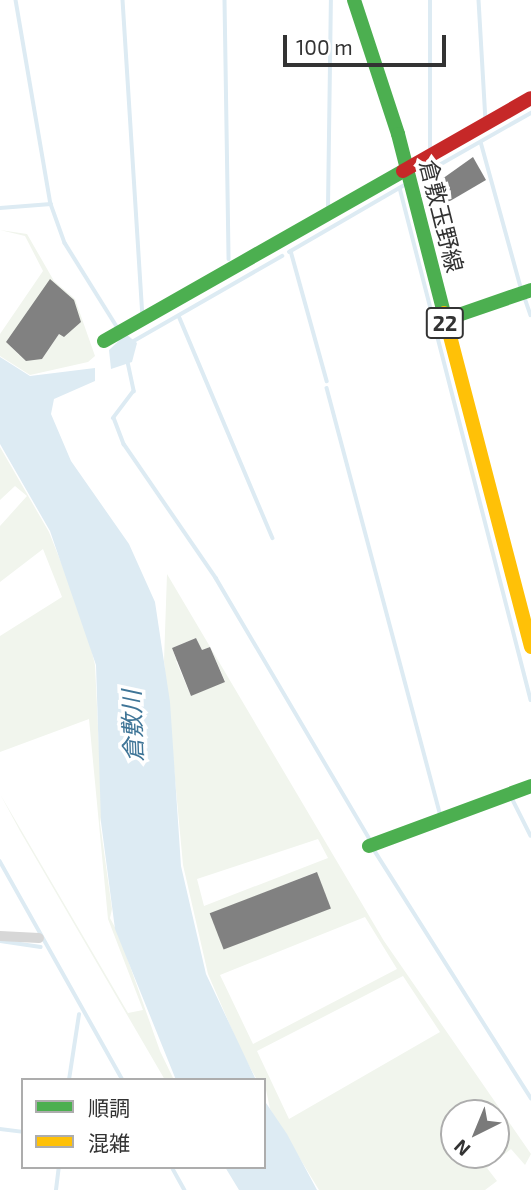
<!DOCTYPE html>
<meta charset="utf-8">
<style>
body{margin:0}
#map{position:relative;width:531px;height:1190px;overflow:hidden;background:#fff;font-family:"Exo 2","Noto Sans JP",sans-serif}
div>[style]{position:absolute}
.green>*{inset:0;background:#f1f5ed}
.water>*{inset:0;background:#ddebf3}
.stream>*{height:3.5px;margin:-1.75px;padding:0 1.75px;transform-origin:1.75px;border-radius:1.75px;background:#ddebf3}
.building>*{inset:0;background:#818181;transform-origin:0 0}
.street>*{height:10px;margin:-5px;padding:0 5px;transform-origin:5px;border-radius:5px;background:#d7d7d7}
.fast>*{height:14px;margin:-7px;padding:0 7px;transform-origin:7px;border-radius:7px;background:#4caf50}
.slow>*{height:14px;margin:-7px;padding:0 7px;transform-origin:7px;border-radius:7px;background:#ffc107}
.jam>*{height:14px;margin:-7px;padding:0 7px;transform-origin:7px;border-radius:7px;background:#c62828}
span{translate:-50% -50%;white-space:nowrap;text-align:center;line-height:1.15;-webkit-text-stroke:7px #fff;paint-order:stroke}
.shield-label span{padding:2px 5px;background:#fff;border:2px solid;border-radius:5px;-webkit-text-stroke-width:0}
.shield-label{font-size:21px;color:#333;font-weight:700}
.street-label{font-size:23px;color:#333}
.water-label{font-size:24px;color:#3f7597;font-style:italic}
.legend{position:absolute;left:21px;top:1078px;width:245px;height:91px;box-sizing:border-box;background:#fff;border:2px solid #adadad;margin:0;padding:9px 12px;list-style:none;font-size:21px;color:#333}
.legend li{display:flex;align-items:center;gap:14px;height:35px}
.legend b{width:35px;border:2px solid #adadad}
.north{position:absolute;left:440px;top:1099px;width:70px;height:70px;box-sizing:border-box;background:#fff;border:2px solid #adadad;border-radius:50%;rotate:223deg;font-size:19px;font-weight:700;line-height:28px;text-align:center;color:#333}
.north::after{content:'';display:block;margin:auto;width:24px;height:32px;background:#7a7a7a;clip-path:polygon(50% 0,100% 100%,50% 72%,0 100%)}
.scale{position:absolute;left:283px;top:35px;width:163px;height:32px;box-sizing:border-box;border:4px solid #333;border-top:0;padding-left:9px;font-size:21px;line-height:24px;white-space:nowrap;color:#333;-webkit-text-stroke:5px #fff;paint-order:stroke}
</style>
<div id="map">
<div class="green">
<i style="clip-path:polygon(evenodd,0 230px,27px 234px,54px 281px,75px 299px,95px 356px,88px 362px,30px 375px,0 356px,0 334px,43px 271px,25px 236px,0 230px,81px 322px,59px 334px,42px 359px,19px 355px,7px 342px,81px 322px)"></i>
<i style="clip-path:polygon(0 447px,49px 532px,85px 623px,95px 665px,102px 811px,100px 823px,112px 909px,110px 918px,119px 935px,160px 1051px,174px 1080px,165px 1080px,20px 831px,0 794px,128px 1013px,143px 1010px,108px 919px,89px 719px,0 752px,0 636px,62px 597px,43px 549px,0 582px,0 526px,27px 496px,15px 486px,0 500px)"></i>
<i style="clip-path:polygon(evenodd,167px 574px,384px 941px,531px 1154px,525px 1165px,511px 1149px,487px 1168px,497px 1181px,485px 1190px,319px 1190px,270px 1109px,264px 1080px,257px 1080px,242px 1053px,208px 974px,183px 865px,164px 661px,167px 574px,196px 638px,201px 649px,176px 659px,172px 648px,196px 638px,167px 574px,210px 647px,225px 681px,191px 696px,176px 661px,210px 647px,167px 574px,318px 839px,328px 858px,204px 906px,197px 879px,318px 839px,167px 574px,316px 872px,245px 942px,231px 906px,316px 872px,167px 574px,365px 917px,397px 969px,253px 1044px,220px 975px,365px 917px,167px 574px,403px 976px,440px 1032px,289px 1119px,257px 1051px,403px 976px,167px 574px,454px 1113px,496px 1113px,496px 1155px,454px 1155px,454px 1113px)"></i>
</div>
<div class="water">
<i style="clip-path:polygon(126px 334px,137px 343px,132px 362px,111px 369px,109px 350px)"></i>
<i style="clip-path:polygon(0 357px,30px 376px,95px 368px,95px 381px,54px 399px,51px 414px,71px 461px,129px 544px,155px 602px,170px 702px,181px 866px,206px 974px,256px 1080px,176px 1080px,115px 929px,101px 822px,96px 665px,50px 531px,0 444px)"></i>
<i style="clip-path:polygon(264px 1100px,287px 1134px,317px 1190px,239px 1190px,225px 1167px,264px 1167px)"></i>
</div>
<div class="stream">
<i style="left:16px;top:0;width:207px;rotate:80.3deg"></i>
<i style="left:123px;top:0;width:316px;rotate:86.4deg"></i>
<i style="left:225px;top:0;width:259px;rotate:89.1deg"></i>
<i style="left:479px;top:0;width:121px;rotate:86.7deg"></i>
<i style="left:481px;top:142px;width:150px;rotate:74.6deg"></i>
<i style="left:430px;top:153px;width:153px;rotate:-90deg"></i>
<i style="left:420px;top:176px;width:128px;rotate:-29.6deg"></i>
<i style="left:400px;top:188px;width:129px;rotate:75.6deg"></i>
<i style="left:328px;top:207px;width:207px;rotate:-89.2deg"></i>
<i style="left:0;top:208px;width:51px;rotate:-4.5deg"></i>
<i style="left:51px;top:204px;width:41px;rotate:70.3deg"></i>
<i style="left:65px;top:243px;width:100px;rotate:58.1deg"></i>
<i style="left:291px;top:251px;width:135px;rotate:74.5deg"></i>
<i style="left:289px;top:252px;width:132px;rotate:-30.1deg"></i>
<i style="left:525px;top:298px;width:18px;rotate:71deg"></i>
<i style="left:179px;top:316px;width:241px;rotate:67.1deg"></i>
<i style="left:435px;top:326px;width:386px;rotate:75.6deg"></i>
<i style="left:132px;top:342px;width:173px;rotate:-29.8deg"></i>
<i style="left:128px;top:362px;width:30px;rotate:78deg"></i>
<i style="left:134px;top:391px;width:34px;rotate:127deg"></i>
<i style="left:114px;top:418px;width:28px;rotate:69deg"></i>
<i style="left:124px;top:444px;width:163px;rotate:55.5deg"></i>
<i style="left:216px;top:578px;width:305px;rotate:59.5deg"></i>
<i style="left:327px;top:388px;width:439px;rotate:75.1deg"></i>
<i style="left:512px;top:798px;width:42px;rotate:63.4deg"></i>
<i style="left:373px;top:848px;width:296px;rotate:57.7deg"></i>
<i style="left:0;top:861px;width:251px;rotate:60.7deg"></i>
<i style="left:0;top:941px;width:41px;rotate:8.3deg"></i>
<i style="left:69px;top:1080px;width:66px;rotate:-81.3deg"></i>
<i style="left:0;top:1129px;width:23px;rotate:7deg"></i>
<i style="left:172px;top:1167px;width:26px;rotate:61deg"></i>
<i style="left:56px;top:1190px;width:23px;rotate:-83deg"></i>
</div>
<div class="building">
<i style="clip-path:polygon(473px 157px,486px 180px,445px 204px,435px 184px)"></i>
<i style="clip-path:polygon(50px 279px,74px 300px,81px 322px,64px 337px,59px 334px,42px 359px,26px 361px,6px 342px)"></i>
<i style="clip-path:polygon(196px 638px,202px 650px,210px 647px,225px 682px,191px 696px,172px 648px)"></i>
<i style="left:317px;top:872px;width:39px;height:115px;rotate:69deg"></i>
</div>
<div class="street">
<i style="left:0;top:936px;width:39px;rotate:3deg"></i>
</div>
<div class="fast">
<i style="left:354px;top:0;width:141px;rotate:71.8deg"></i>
<i style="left:398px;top:134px;width:185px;rotate:75.6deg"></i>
<i style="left:444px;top:320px;width:92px;rotate:-19deg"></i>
<i style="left:104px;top:341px;width:344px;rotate:-29.6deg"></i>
<i style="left:369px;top:846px;width:173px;rotate:-20.3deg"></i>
</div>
<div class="slow">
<i style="left:444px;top:313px;width:345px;rotate:75.4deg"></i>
</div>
<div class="jam">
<i style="left:403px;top:171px;width:147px;rotate:-29.7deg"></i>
</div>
<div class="shield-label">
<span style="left:445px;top:323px">22</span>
</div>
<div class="street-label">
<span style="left:442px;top:216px;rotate:76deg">倉敷玉野線</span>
</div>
<div class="water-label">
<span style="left:132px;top:726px;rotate:-92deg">倉敷川</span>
</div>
<ul class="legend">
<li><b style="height:9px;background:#4caf50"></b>順調</li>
<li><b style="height:9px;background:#ffc107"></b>混雑</li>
</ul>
<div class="north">N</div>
<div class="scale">100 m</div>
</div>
